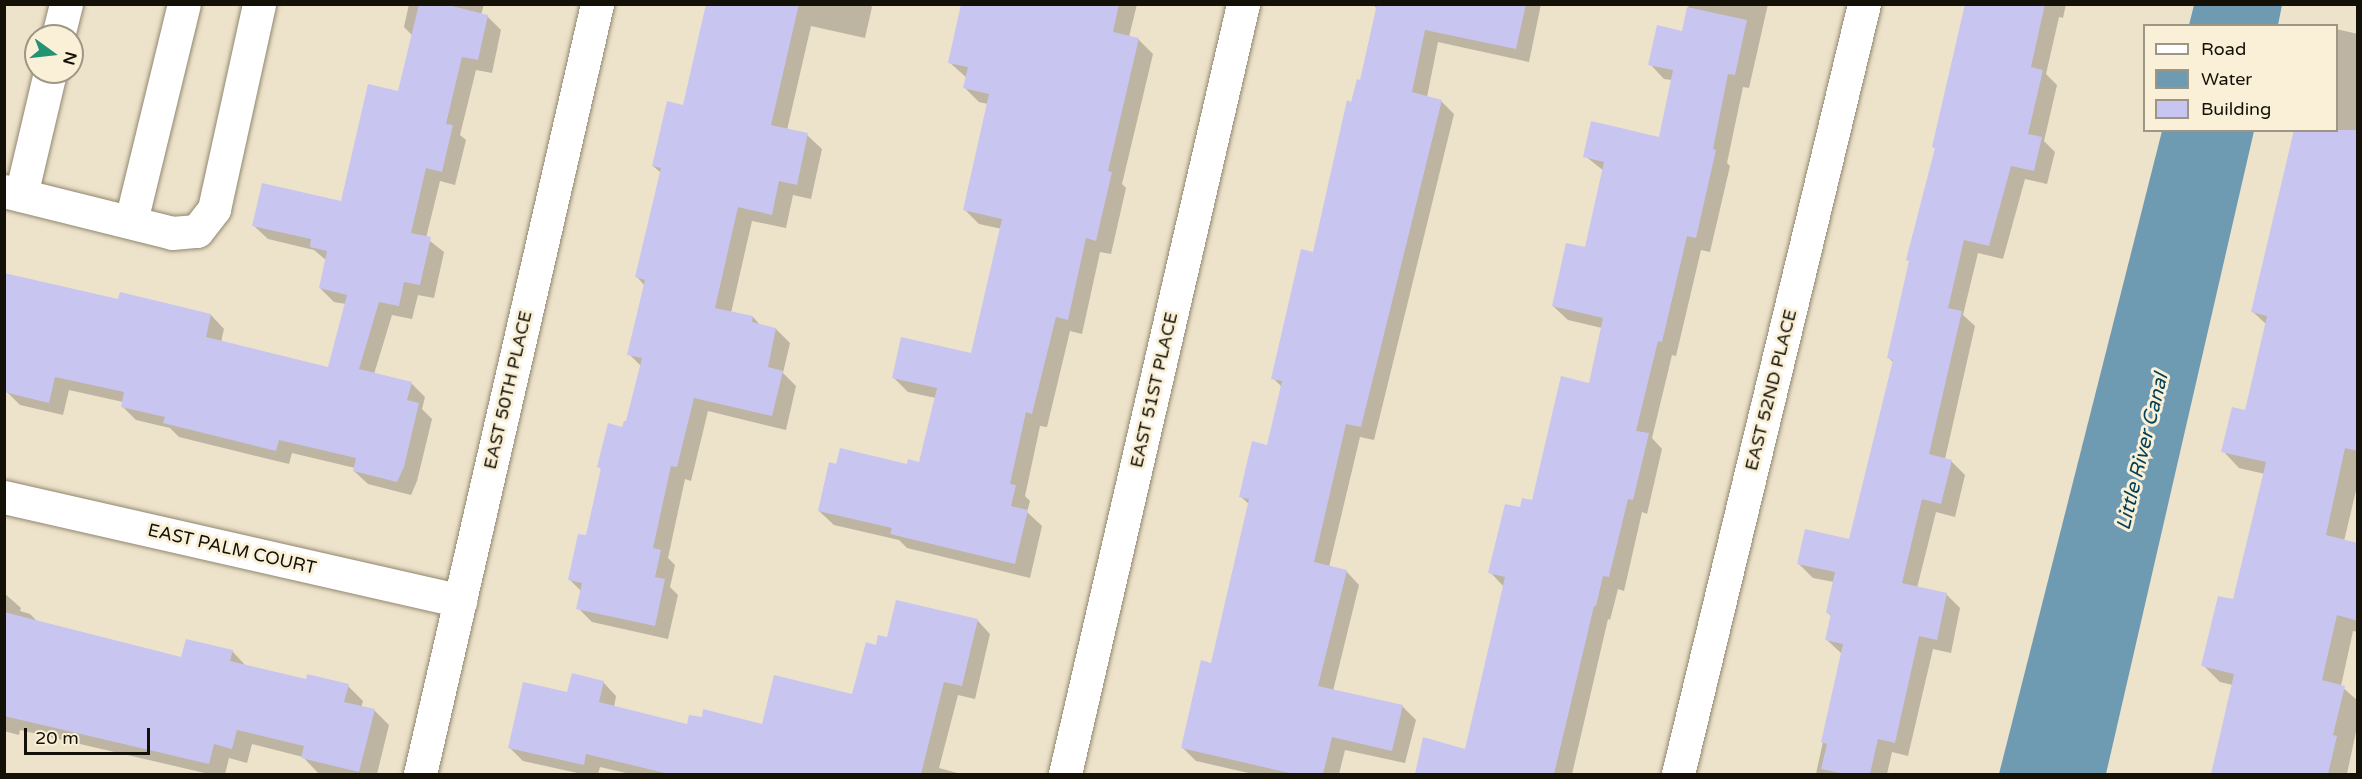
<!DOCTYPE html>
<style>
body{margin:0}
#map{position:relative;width:2362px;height:779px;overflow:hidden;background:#ede2ca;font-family:"Varela Round",sans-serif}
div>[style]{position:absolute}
.water>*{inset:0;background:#6e9ab2}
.shadow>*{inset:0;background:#0003}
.building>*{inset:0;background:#c8c6f1}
.roads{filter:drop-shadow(0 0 2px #918771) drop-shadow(0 0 2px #918771)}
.minor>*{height:33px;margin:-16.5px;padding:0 16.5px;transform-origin:16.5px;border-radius:16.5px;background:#fff}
span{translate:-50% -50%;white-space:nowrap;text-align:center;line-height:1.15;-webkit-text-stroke:6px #faf0d7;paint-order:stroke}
.street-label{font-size:18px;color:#131007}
.water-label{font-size:20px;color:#003f58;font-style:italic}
.frame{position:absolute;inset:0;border:6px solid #131007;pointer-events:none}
.legend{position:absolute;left:2143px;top:24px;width:195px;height:108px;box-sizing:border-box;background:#faf0d7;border:2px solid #9e9684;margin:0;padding:8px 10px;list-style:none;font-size:18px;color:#131007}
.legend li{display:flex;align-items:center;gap:12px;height:30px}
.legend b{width:30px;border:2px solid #9e9684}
.north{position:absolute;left:24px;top:24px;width:60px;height:60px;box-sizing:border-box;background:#faf0d7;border:2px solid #9e9684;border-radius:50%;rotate:105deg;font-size:16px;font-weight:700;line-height:24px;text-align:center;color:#131007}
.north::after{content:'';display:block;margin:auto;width:21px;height:27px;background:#249273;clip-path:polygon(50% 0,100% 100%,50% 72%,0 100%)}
.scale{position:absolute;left:24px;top:728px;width:126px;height:27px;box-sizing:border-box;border:3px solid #131007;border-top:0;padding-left:8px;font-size:18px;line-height:21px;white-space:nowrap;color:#131007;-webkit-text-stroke:4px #faf0d7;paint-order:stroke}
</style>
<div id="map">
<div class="water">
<i style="clip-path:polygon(2194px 5px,2194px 4px,2282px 5px,2278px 25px,2189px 25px)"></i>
<i style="clip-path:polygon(2162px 131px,2254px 131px,2106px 774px,1999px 774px)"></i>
</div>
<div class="shadow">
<i style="clip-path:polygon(409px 4px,484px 4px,481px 15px,487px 16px,501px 30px,492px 73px,476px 70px,460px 135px,466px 140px,455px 185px,440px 181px,426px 238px,444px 252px,434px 298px,418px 295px,412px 319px,392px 315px,374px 374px,411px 383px,425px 397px,422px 409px,432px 419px,417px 481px,411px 495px,368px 484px,354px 471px,355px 468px,292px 453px,289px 464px,179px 437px,170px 428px,136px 420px,122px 406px,123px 402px,69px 390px,63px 415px,20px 405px,6px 391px,119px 301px,211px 315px,224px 329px,221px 342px,329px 368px,346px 304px,334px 302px,320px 288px,327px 261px,314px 250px,268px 239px,254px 226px,342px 203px,400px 93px,413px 36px,404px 27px)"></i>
<i style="clip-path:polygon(708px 4px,869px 4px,872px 7px,865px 38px,811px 26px,787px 130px,807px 135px,822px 149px,811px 199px,793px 195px,786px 228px,752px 221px,731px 313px,753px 317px,761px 326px,776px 329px,790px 343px,783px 373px,796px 386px,786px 430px,708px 411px,691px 481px,685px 479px,668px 558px,675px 565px,670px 587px,678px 595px,668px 639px,592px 622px,578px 608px,582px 592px,569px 579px,587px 537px,602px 470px,599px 467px,628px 423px,641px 366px,629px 354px,645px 286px,637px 277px,661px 173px,653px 166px,684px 107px)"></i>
<i style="clip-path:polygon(1039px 4px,1137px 4px,1129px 37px,1138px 39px,1153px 54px,1122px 184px,1126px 188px,1111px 254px,1100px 252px,1082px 334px,1070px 331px,1047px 427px,1040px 426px,1025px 496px,1030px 501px,1027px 512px,1042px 526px,1030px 578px,907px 548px,899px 540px,834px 525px,819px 511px,908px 466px,920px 464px,936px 398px,908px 392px,893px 377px,972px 355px,1002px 229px,979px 224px,964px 209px,988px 104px,979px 102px,964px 87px,967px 78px,949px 62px)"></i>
<i style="clip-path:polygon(1373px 4px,1541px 4px,1529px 62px,1438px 42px,1427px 97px,1441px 101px,1454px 114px,1374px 440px,1360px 437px,1329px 567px,1346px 571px,1359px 585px,1333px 691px,1402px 706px,1416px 720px,1405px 763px,1345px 750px,1339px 774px,1253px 774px,1196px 761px,1183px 748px,1212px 664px,1250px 505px,1240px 496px,1269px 446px,1282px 387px,1273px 378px,1314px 254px,1352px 103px,1361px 81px,1377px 9px)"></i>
<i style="clip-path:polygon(1689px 4px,1768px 4px,1749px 88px,1743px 87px,1727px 163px,1730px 166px,1710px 252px,1701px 250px,1676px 356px,1672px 355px,1659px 409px,1652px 438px,1662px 449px,1647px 514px,1642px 512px,1624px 591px,1618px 589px,1610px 620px,1608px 619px,1572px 774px,1416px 774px,1424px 739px,1466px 750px,1504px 587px,1490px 572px,1521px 509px,1533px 502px,1590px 385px,1602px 328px,1568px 320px,1553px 306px,1586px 249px,1604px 171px,1585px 156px,1660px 139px,1672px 80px,1664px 79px,1650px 64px,1683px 32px)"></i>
<i style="clip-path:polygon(1967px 4px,2066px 4px,2063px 18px,2059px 17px,2046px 74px,2057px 85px,2044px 141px,2055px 152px,2047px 184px,2025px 179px,2003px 259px,1978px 253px,1963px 315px,1975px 326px,1945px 459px,1951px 461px,1965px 475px,1955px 517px,1936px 512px,1917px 588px,1946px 594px,1960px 608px,1951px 653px,1933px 649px,1908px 756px,1892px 752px,1887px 774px,1816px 774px,1842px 654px,1827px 640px,1832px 617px,1828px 613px,1834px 582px,1813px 578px,1799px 564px,1850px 541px,1894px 363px,1889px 358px,1936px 149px,1933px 147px)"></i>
<i style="clip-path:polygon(2336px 29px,2358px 34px,2358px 482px,2344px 541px,2358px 545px,2358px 632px,2353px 631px,2341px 686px,2358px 701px,2358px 722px,2347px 774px,2212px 774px,2233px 685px,2220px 682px,2203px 665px,2234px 601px,2265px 474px,2239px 468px,2223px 451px,2246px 411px,2267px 325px,2253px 312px,2336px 130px)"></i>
<i style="clip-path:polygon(4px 593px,21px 608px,20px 611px,30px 614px,39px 623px,183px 658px,232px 651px,247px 667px,307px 681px,348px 686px,363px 701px,361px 708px,374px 710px,389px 725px,377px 774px,318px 773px,303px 757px,252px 744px,247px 763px,229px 758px,225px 774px,209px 774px,20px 730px,19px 735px,4px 731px)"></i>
<i style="clip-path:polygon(977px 620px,990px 634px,975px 699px,958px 695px,939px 768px,961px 774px,630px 774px,600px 767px,598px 774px,582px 774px,523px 761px,510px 748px,568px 694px,603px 682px,616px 696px,614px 707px,688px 726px,763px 726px,853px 696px,877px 647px,888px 639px)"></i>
</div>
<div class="building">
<i style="clip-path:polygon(419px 4px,444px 4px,488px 15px,478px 60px,462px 57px,446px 124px,453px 125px,442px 172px,426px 168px,411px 233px,431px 237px,420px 285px,404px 282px,399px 306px,379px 302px,359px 369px,412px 382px,407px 400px,419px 403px,404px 467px,397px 482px,353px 471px,356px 458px,279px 440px,276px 451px,163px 423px,165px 417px,121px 407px,124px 392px,55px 377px,49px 403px,4px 392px,4px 273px,118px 299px,120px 292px,211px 314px,206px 337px,328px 367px,347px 295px,319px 288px,327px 251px,310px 247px,311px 239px,252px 226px,262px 183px,341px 201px,368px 84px,398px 91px)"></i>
<i style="clip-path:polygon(706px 4px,799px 4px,771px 125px,808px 133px,797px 185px,779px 181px,772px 215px,738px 207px,715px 308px,753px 316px,752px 322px,776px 328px,768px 367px,783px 371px,772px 416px,694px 398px,677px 467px,671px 466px,653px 548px,661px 550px,655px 577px,665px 579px,655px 626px,576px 609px,582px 583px,568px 580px,578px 534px,586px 535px,601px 468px,597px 467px,608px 423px,622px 427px,624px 421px,626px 421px,642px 358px,627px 355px,645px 280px,635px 277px,661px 168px,652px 166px,667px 101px,683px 105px)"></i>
<i style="clip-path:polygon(961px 4px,1119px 4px,1113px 32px,1139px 38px,1108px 171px,1112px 172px,1096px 241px,1086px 238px,1068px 320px,1056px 317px,1032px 414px,1026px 412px,1010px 484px,1016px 485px,1011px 506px,1028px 510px,1015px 564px,890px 534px,892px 528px,818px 511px,829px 462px,836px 464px,840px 448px,907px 464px,908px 459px,919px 462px,937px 388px,892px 378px,901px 337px,971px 353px,1002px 219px,963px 210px,989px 94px,963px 88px,968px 67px,948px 63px)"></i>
<i style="clip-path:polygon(1377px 4px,1526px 4px,1516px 49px,1425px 30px,1412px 92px,1442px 100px,1361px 427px,1346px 424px,1314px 562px,1347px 570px,1318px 686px,1403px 705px,1392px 751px,1332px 737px,1323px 774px,1294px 774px,1181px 748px,1201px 660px,1211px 663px,1249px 499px,1239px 497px,1252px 441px,1267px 445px,1282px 381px,1271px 379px,1301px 249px,1313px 252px,1347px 100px,1351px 102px,1357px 79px,1360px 80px)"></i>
<i style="clip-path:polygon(1965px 4px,2045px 4px,2031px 67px,2043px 70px,2028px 134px,2042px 137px,2034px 171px,2011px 166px,1989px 246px,1964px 240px,1948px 308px,1962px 311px,1929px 454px,1952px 460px,1941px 504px,1922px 499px,1902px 583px,1947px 593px,1937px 640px,1919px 636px,1895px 743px,1878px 739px,1870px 774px,1845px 774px,1821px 769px,1827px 744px,1821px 742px,1843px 644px,1825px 640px,1831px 614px,1826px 613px,1835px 572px,1797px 564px,1805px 529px,1849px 539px,1893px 360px,1887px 358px,1909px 261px,1906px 260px,1935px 148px,1932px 147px)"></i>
<i style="clip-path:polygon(1687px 7px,1747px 20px,1735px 75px,1728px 74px,1713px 149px,1716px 150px,1696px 238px,1687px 236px,1662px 342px,1658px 341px,1645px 394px,1636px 431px,1649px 433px,1633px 500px,1628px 499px,1609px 577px,1603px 576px,1596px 606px,1594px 606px,1554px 774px,1415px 774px,1423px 737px,1465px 749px,1505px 577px,1488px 573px,1505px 504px,1520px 507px,1522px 498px,1532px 500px,1561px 376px,1589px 383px,1603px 318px,1552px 306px,1566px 243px,1585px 247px,1604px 162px,1583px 157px,1591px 121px,1659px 137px,1673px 70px,1648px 65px,1657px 25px,1682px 31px)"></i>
<i style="clip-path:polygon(2294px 130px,2358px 130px,2358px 451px,2345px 448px,2326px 535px,2358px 543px,2358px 621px,2337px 615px,2322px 680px,2345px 686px,2333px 735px,2337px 736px,2328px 774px,2211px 774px,2234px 674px,2201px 666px,2218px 596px,2233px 599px,2266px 462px,2221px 452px,2232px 407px,2245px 410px,2267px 316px,2251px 312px)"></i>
<i style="clip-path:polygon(896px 600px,978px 619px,962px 686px,944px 682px,921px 774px,669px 774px,586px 754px,584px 765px,508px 748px,523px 682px,567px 692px,572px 673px,604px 681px,599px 702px,687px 724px,689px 715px,702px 717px,703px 709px,762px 724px,774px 675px,852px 694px,866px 642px,876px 645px,878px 635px,887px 637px)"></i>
<i style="clip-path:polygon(4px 612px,181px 657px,186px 639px,233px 650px,230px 661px,306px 679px,307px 674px,349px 684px,344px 702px,375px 709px,359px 772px,301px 758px,304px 746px,237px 730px,232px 749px,214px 744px,209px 764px,4px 716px)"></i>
</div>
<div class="roads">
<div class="minor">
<i style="left:58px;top:36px;width:33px;rotate:-76deg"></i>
<i style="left:4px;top:191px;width:173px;rotate:14deg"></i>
<i style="left:172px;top:233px;width:25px;rotate:-5deg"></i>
<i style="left:197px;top:231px;width:28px;rotate:-52deg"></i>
<i style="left:214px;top:209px;width:210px;rotate:-77.6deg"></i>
<i style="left:21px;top:195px;width:126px;rotate:-76.7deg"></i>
<i style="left:131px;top:221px;width:223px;rotate:-76.3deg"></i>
<i style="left:4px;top:497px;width:468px;rotate:12.8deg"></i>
<i style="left:420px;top:774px;width:790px;rotate:-77.05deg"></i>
<i style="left:1065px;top:774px;width:790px;rotate:-76.98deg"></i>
<i style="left:1678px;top:774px;width:792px;rotate:-76.42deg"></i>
</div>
</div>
<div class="street-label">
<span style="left:508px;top:390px;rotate:-77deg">EAST 50TH PLACE</span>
<span style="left:1154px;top:390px;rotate:-77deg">EAST 51ST PLACE</span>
<span style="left:1771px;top:390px;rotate:-76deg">EAST 52ND PLACE</span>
<span style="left:232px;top:549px;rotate:13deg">EAST PALM COURT</span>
</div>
<div class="water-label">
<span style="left:2143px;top:452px;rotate:-76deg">Little River Canal</span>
</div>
<div class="frame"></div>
<ul class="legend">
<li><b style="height:8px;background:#fff"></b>Road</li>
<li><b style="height:16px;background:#6e9ab2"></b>Water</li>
<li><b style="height:16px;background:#c8c6f1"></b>Building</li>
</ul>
<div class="north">N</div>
<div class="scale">20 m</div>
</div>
